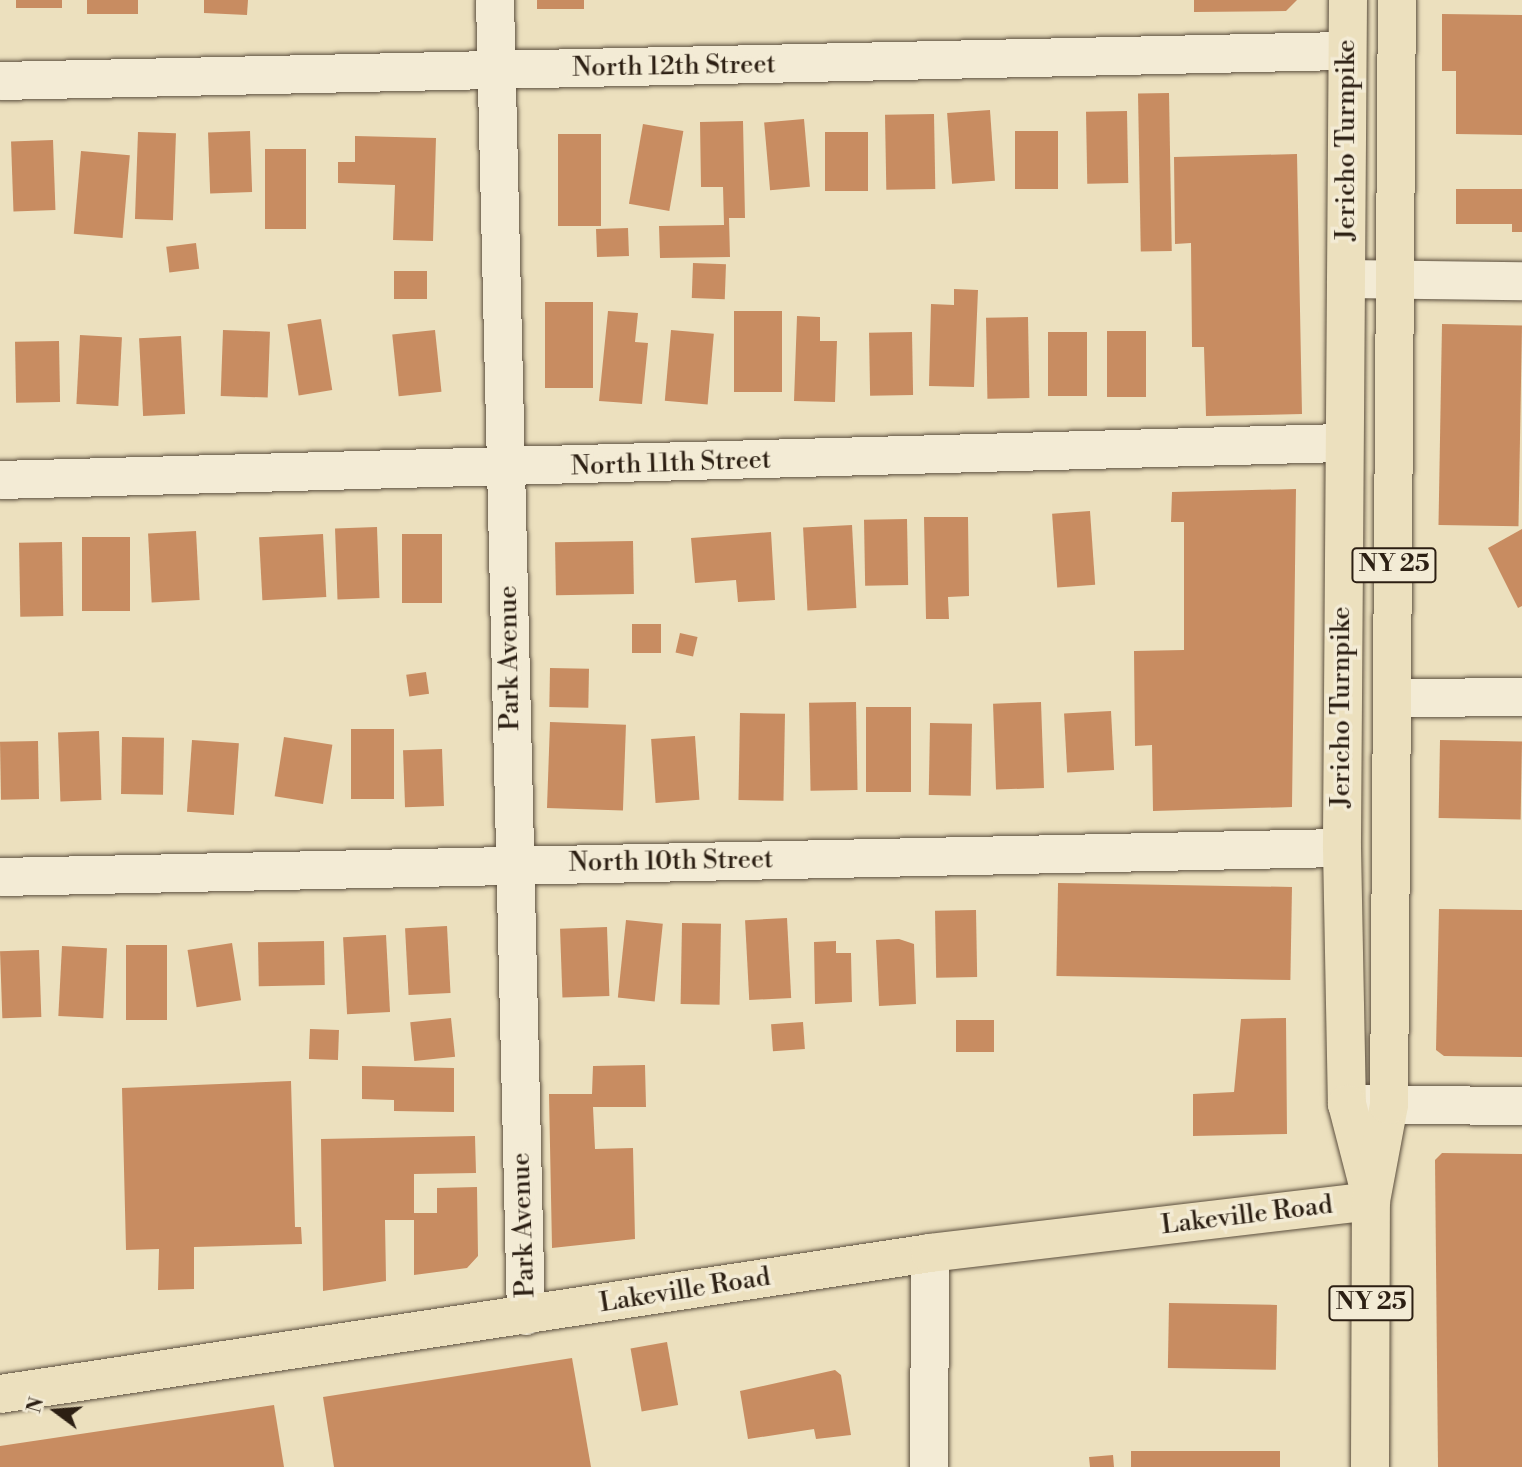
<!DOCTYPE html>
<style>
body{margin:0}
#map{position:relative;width:1522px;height:1467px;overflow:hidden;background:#ece0be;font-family:"Libre Bodoni",serif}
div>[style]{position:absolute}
.building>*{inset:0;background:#c88c61;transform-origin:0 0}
.roads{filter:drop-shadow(0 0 2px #5c4f3e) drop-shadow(0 0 2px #5c4f3e)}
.minor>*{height:38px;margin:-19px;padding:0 19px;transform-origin:19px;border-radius:19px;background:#f3ebd5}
.major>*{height:38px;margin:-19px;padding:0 19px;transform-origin:19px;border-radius:19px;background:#ece0be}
span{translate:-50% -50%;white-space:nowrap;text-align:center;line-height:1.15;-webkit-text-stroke:7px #f3ebd5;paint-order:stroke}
.shield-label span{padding:2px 5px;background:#f3ebd5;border:2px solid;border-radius:5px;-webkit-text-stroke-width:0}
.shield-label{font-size:24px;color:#2c1f13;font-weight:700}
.street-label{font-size:26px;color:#2c1f13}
.north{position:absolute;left:21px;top:1376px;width:70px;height:70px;-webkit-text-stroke:5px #f3ebd5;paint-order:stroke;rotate:286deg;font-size:19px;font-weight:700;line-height:28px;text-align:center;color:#2c1f13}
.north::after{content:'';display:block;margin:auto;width:24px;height:32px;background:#2c1f13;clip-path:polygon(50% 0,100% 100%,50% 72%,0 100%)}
</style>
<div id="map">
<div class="building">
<i style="left:16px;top:0;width:46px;height:8px"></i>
<i style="left:87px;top:0;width:51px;height:14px"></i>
<i style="clip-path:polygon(204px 0,248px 0,247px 15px,204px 13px)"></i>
<i style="left:537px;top:0;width:47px;height:9px"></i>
<i style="clip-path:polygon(1194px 0,1297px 0,1286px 11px,1194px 12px)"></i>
<i style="clip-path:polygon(1442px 14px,1522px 15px,1522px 135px,1456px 134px,1456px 71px,1442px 71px)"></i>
<i style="left:1169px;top:93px;width:158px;height:31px;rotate:89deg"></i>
<i style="left:990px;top:110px;width:71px;height:43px;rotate:86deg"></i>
<i style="left:1127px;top:111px;width:72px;height:41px;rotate:89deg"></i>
<i style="left:934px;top:114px;width:75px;height:49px;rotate:89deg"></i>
<i style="left:804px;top:119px;width:68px;height:40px;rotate:85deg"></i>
<i style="clip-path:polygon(743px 121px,745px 218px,729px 218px,730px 257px,660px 258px,659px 226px,724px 225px,723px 187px,701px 187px,700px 122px)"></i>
<i style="left:643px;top:124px;width:41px;height:81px;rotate:10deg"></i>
<i style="left:250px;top:131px;width:61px;height:42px;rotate:88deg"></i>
<i style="left:1015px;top:131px;width:43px;height:58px"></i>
<i style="left:138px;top:132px;width:38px;height:87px;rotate:2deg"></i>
<i style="left:825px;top:132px;width:43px;height:59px"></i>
<i style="left:558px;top:134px;width:43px;height:92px"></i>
<i style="clip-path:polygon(355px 136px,436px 138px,433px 241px,393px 240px,395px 185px,338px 183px,338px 162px,355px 162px)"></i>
<i style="left:53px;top:140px;width:70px;height:42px;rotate:88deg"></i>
<i style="left:265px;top:149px;width:41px;height:80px"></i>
<i style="left:81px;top:151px;width:49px;height:83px;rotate:5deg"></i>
<i style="clip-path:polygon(1297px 154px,1302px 414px,1206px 416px,1204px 347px,1192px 347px,1191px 243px,1175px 244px,1174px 157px)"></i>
<i style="clip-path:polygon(1456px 189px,1522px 189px,1522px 232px,1512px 232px,1512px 224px,1456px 224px)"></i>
<i style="left:628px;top:228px;width:28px;height:32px;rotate:88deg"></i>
<i style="left:196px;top:243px;width:26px;height:30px;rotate:83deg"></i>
<i style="left:693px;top:263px;width:33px;height:35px;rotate:2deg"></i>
<i style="left:427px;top:271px;width:28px;height:33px;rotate:90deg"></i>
<i style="clip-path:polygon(954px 289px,978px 290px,974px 387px,929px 386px,931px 304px,954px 305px)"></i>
<i style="left:545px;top:302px;width:48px;height:86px"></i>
<i style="clip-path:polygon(608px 311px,638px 313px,635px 342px,648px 343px,642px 404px,599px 401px)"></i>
<i style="left:734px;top:311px;width:48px;height:81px"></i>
<i style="clip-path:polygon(797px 316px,820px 317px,820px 341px,837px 341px,835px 402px,794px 401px)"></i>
<i style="left:1028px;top:317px;width:81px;height:42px;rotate:89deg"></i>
<i style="left:321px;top:319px;width:72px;height:34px;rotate:81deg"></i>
<i style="left:1442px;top:324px;width:80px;height:201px;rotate:1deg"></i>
<i style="left:223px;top:330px;width:47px;height:66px;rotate:2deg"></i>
<i style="left:435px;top:330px;width:62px;height:43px;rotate:84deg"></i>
<i style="left:671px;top:330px;width:43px;height:71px;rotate:5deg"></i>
<i style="left:1107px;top:331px;width:39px;height:66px"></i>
<i style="left:912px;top:332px;width:63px;height:43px;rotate:89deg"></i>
<i style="left:1048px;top:332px;width:39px;height:64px"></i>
<i style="left:80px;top:335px;width:42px;height:69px;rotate:3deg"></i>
<i style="left:181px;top:336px;width:78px;height:42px;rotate:87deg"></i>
<i style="left:59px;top:341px;width:61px;height:44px;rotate:89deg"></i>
<i style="clip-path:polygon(1296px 489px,1292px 807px,1153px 811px,1152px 745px,1135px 746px,1134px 651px,1184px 650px,1184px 522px,1171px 522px,1172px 492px)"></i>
<i style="left:1090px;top:511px;width:74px;height:38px;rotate:86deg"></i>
<i style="clip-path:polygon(924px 517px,968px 517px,969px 596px,948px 597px,949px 619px,926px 619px)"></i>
<i style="left:907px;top:519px;width:66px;height:43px;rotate:89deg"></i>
<i style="left:852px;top:525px;width:83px;height:49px;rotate:87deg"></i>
<i style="left:377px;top:527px;width:71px;height:42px;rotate:88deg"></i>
<i style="clip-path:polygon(1522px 529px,1522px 606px,1518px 608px,1488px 548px)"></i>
<i style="left:196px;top:531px;width:69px;height:48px;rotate:87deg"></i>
<i style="clip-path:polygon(771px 532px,775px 600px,738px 602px,736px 580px,695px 583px,691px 538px)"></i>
<i style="left:323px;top:534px;width:63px;height:64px;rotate:87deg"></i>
<i style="left:402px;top:534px;width:40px;height:69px"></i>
<i style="left:82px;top:537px;width:48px;height:74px"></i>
<i style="left:633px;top:541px;width:53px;height:78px;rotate:89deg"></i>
<i style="left:62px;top:542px;width:74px;height:43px;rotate:89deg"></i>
<i style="left:661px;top:624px;width:29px;height:29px;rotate:90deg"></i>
<i style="left:680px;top:633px;width:18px;height:20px;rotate:13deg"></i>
<i style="left:550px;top:668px;width:39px;height:39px;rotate:1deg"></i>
<i style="left:426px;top:672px;width:22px;height:20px;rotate:82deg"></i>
<i style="left:856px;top:702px;width:88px;height:47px;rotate:89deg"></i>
<i style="left:1041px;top:702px;width:86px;height:48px;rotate:88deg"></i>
<i style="left:866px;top:707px;width:45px;height:85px"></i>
<i style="left:1111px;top:711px;width:59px;height:47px;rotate:87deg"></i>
<i style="left:740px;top:713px;width:45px;height:87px;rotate:1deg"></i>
<i style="left:550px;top:722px;width:76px;height:86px;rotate:2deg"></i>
<i style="left:930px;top:723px;width:42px;height:72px;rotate:1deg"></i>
<i style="left:351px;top:729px;width:43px;height:70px"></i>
<i style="left:99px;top:731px;width:69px;height:41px;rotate:88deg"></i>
<i style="left:695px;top:736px;width:64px;height:44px;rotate:86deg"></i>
<i style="left:122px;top:737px;width:42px;height:57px;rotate:1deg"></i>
<i style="left:284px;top:737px;width:49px;height:60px;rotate:9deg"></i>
<i style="left:192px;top:740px;width:47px;height:72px;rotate:4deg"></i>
<i style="left:1440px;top:740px;width:82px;height:78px;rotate:1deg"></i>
<i style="left:38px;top:741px;width:58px;height:38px;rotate:89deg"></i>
<i style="left:442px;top:749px;width:57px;height:39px;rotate:88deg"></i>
<i style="left:1292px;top:887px;width:93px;height:234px;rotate:91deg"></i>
<i style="clip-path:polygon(1439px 909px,1522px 910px,1522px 1057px,1444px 1056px,1436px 1050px)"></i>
<i style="left:976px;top:910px;width:67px;height:41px;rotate:89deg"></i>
<i style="left:787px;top:918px;width:80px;height:42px;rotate:87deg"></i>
<i style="left:626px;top:920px;width:37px;height:78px;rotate:6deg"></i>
<i style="left:682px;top:923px;width:39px;height:81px;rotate:1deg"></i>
<i style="left:447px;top:926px;width:67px;height:42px;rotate:87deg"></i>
<i style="left:607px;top:927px;width:69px;height:47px;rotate:88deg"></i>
<i style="left:386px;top:935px;width:77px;height:43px;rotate:87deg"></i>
<i style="clip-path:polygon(899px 939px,914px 944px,916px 1004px,879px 1006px,876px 940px)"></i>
<i style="left:324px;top:941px;width:44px;height:66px;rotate:89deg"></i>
<i style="clip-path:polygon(836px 941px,836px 953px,851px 953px,852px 1002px,815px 1004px,814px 942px)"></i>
<i style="left:232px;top:943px;width:58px;height:45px;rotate:81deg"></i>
<i style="left:126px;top:945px;width:41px;height:75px"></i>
<i style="left:62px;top:946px;width:45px;height:70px;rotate:3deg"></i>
<i style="left:39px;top:950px;width:67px;height:39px;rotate:88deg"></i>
<i style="left:451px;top:1018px;width:39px;height:41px;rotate:84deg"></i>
<i style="clip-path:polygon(1286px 1018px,1287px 1134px,1193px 1136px,1193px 1094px,1234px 1092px,1241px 1019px)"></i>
<i style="left:956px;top:1020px;width:38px;height:32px"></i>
<i style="left:803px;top:1022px;width:27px;height:32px;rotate:86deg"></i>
<i style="left:310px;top:1029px;width:29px;height:30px;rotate:2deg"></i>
<i style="clip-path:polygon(645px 1065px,646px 1107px,593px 1107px,595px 1149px,633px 1148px,635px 1239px,552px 1248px,549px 1094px,592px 1094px,593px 1066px)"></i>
<i style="clip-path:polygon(362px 1066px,454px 1068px,454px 1112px,394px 1111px,394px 1100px,362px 1099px)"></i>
<i style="clip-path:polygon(291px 1081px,295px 1227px,301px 1227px,302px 1244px,194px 1247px,194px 1289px,158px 1290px,159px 1249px,126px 1250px,122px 1088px)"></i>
<i style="clip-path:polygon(475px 1136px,476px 1173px,414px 1174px,414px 1213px,437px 1213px,437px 1188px,477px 1187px,478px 1256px,467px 1268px,414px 1275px,414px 1220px,385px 1220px,386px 1281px,323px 1291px,321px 1139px)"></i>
<i style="clip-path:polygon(1442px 1153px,1522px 1154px,1522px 1467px,1438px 1467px,1435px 1160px)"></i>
<i style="left:1169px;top:1303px;width:108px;height:65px;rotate:1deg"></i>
<i style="left:667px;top:1342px;width:64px;height:37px;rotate:80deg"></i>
<i style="clip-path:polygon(572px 1358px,591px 1467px,334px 1467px,323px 1397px)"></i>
<i style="clip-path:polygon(835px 1370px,841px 1375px,851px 1435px,816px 1439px,814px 1429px,748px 1439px,740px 1391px)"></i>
<i style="clip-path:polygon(274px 1405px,284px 1467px,0 1467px,0 1446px)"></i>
<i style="left:1280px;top:1451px;width:16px;height:149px;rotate:90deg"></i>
<i style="clip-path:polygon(1113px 1455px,1114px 1467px,1090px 1467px,1089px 1457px)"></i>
</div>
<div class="roads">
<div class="minor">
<i style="left:495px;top:0;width:1316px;rotate:88.65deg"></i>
<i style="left:0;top:81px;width:1347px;rotate:-1.28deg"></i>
<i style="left:1346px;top:279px;width:176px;rotate:0.7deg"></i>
<i style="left:0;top:480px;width:1342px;rotate:-1.58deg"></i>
<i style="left:1394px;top:698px;width:128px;rotate:-0.4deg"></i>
<i style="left:0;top:877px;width:1342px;rotate:-1.24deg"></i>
<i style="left:1347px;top:1104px;width:175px;rotate:0.7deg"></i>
<i style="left:929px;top:1467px;width:214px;rotate:-89.7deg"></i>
</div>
<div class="major">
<i style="left:1348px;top:0;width:848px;rotate:90.41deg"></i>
<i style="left:1342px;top:848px;width:256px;rotate:88.9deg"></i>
<i style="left:1347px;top:1104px;width:88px;rotate:75.5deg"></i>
<i style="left:0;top:1394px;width:941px;rotate:-8.62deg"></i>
<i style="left:930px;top:1253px;width:444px;rotate:-6.7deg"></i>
<i style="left:1370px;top:1467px;width:266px;rotate:-89.8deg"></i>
<i style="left:1371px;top:1201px;width:98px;rotate:-79.4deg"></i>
<i style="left:1389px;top:1105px;width:1105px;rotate:-89.59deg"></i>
</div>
</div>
<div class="shield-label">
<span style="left:1394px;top:565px">NY 25</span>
<span style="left:1371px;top:1303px">NY 25</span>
</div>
<div class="street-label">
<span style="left:674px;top:67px;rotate:-1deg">North 12th Street</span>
<span style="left:1347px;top:140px;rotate:-90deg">Jericho Turnpike</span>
<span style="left:671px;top:464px;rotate:-2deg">North 11th Street</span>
<span style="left:510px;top:658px;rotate:-91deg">Park Avenue</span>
<span style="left:1342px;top:707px;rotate:-90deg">Jericho Turnpike</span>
<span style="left:671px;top:862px;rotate:-1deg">North 10th Street</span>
<span style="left:1247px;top:1216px;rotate:-7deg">Lakeville Road</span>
<span style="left:524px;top:1225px;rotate:-92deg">Park Avenue</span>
<span style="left:685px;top:1291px;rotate:-9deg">Lakeville Road</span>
</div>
<div class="north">N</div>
</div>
